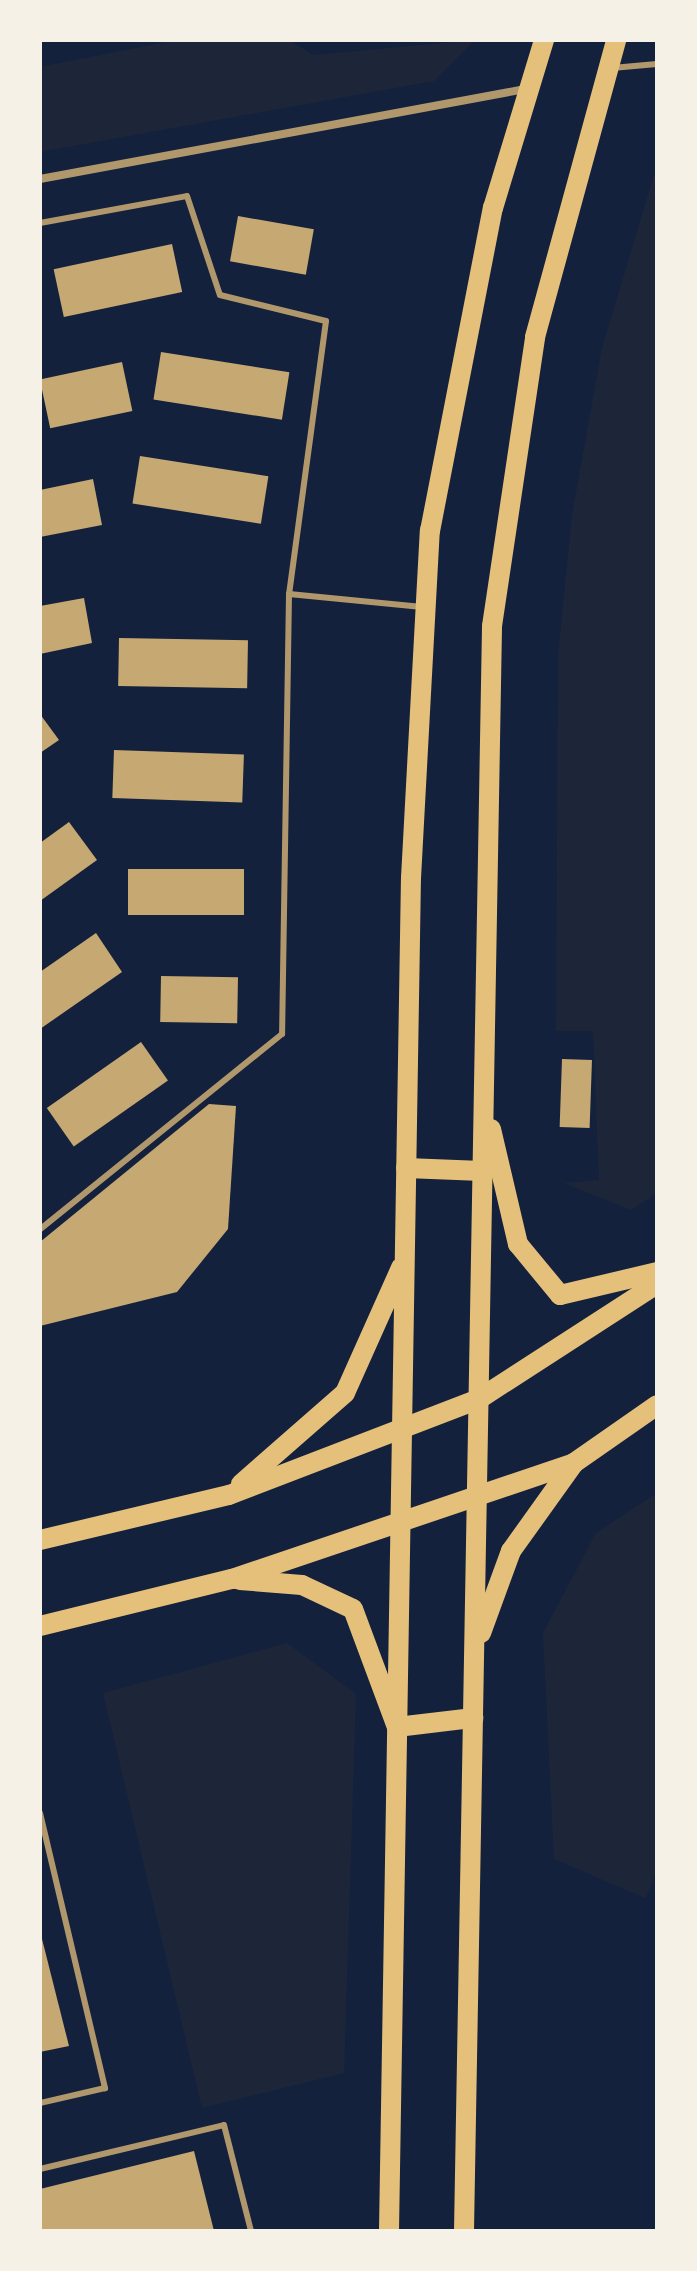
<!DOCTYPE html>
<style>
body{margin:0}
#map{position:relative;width:697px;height:2271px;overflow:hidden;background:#14213d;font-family:"Sofia Sans Condensed",sans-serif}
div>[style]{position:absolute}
.green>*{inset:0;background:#1d2539}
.building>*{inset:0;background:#c6a872;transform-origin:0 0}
.service>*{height:6px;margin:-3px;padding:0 3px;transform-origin:3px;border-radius:3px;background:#b1986c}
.minor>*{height:8px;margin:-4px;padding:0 4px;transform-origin:4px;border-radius:4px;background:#b1986c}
.primary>*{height:20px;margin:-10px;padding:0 10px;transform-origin:10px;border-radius:10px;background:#e5c07b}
span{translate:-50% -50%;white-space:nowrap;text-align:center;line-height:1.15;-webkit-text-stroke:6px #f6f1e7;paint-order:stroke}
.frame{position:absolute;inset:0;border:42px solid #f6f1e7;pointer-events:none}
</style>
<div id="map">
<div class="green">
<i style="clip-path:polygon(176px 40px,290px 40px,313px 55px,475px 40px,434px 81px,40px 152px,40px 67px)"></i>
<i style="clip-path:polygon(657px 165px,657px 1193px,631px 1210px,564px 1183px,599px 1180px,593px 1031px,556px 1031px,558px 656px,572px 515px,602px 348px)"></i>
<i style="clip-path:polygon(657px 1493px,657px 1873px,645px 1898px,554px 1859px,543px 1633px,596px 1533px)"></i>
<i style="clip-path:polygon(287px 1643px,356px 1694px,344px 2073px,202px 2108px,103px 1693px)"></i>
</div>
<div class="building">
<i style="left:238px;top:216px;width:77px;height:46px;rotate:10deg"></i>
<i style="left:172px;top:244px;width:49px;height:121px;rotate:78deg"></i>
<i style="left:161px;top:352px;width:130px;height:48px;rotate:9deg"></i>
<i style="left:122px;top:362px;width:50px;height:84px;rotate:78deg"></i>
<i style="left:140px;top:456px;width:130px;height:48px;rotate:9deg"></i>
<i style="clip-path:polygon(93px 479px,102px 525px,40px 537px,40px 490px)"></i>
<i style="clip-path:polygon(84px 598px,92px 643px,40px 654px,40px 606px)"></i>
<i style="left:119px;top:638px;width:129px;height:48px;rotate:1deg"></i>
<i style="clip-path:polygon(40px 714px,59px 740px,40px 753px)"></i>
<i style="left:114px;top:750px;width:130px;height:48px;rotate:2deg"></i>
<i style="clip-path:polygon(69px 822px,97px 860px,40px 901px,40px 843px)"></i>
<i style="left:128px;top:869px;width:116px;height:46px"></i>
<i style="clip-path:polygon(96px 933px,122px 972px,40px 1029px,40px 972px)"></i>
<i style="left:161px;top:976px;width:77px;height:46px;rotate:1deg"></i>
<i style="left:141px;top:1042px;width:47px;height:115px;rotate:55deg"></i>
<i style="left:562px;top:1059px;width:30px;height:68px;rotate:2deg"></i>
<i style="clip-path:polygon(209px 1104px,236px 1106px,228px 1229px,177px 1292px,40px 1326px,40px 1242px)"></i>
<i style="clip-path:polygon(40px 1931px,69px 2046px,40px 2052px)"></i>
<i style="clip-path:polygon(194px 2151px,214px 2231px,40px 2231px,40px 2189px)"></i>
</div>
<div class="service">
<i style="left:612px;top:68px;width:45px;rotate:-5.1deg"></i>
<i style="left:40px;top:223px;width:149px;rotate:-10.4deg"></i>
<i style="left:187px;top:196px;width:104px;rotate:71.6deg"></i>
<i style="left:220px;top:295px;width:109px;rotate:13.8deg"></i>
<i style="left:326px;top:321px;width:275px;rotate:97.7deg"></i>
<i style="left:289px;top:594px;width:440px;rotate:90.9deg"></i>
<i style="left:282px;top:1034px;width:311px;rotate:141.1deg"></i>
<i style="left:289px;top:594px;width:134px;rotate:5.6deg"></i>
<i style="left:40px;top:1813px;width:283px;rotate:76.7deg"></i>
<i style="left:105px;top:2088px;width:67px;rotate:167deg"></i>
<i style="left:40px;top:2169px;width:189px;rotate:-13.4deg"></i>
<i style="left:224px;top:2125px;width:109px;rotate:75.7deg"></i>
</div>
<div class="minor">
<i style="left:40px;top:179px;width:495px;rotate:-10.5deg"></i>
</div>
<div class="primary">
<i style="left:491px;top:1129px;width:118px;rotate:76.8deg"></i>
<i style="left:518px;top:1244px;width:66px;rotate:50.5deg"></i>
<i style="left:560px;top:1295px;width:100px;rotate:-13.3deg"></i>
<i style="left:406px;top:1168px;width:76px;rotate:2.3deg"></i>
<i style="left:241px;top:1484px;width:138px;rotate:-41.2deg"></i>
<i style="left:345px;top:1393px;width:137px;rotate:-65.9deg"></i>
<i style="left:40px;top:1540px;width:194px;rotate:-13.4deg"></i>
<i style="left:229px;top:1495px;width:268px;rotate:-21deg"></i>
<i style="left:479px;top:1399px;width:212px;rotate:-32.9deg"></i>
<i style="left:240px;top:1580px;width:62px;rotate:4.6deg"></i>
<i style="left:302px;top:1585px;width:56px;rotate:25.2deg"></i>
<i style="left:353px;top:1609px;width:126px;rotate:69.6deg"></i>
<i style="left:397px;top:1727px;width:77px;rotate:-6.8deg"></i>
<i style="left:40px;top:1626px;width:198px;rotate:-13.8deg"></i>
<i style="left:232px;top:1579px;width:361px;rotate:-18.7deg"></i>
<i style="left:574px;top:1463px;width:101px;rotate:-34.9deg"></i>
<i style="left:481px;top:1633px;width:87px;rotate:-69.9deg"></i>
<i style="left:511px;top:1551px;width:108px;rotate:-54.4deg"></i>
<i style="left:389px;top:2231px;width:1353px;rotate:-89.07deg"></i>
<i style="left:411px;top:878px;width:348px;rotate:-86.9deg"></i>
<i style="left:430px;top:531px;width:329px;rotate:-79deg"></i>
<i style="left:493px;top:208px;width:176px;rotate:-73.1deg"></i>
<i style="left:464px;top:2231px;width:1605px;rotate:-89deg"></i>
<i style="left:492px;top:626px;width:292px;rotate:-81.5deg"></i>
<i style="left:535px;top:337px;width:308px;rotate:-74.7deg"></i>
</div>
<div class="frame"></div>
</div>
